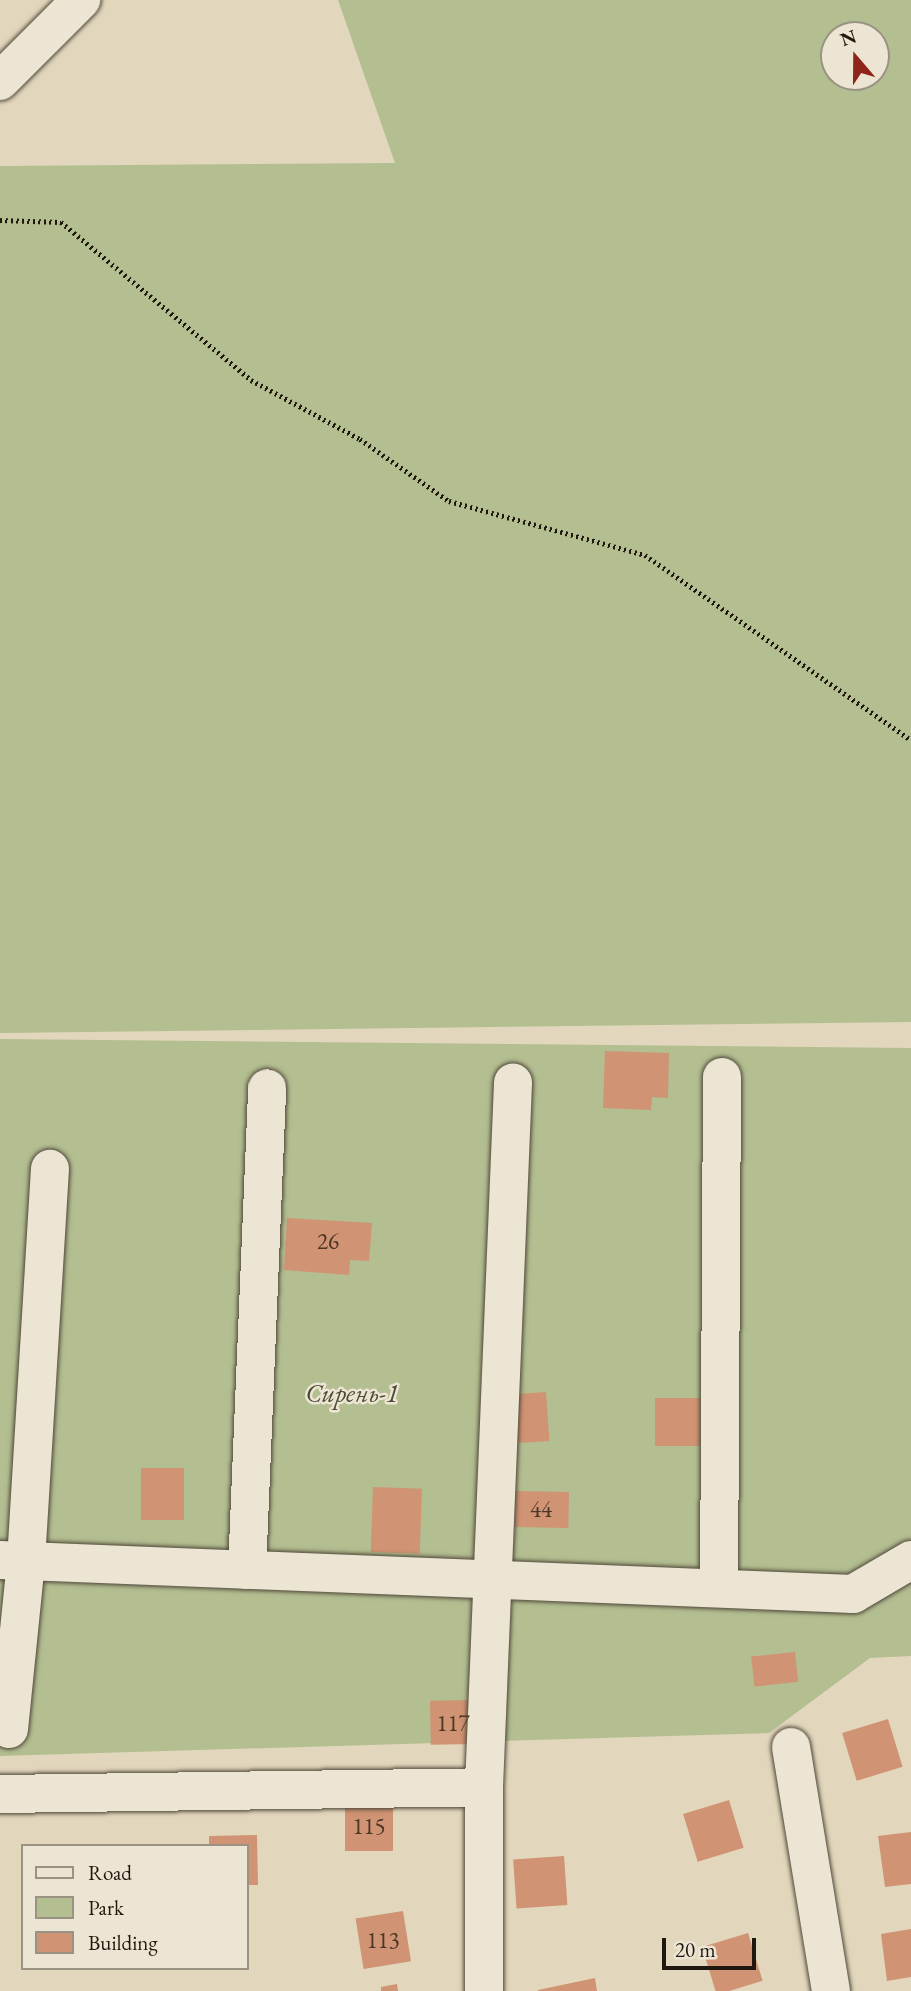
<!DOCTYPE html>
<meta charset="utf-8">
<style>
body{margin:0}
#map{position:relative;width:911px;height:1991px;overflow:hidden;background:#e2d7bc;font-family:"EB Garamond",serif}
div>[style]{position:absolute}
.green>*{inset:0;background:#b3be91}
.building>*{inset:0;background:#d09373;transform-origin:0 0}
.path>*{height:4.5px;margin-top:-2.25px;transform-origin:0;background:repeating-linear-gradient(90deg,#20180e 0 2px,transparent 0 5.5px)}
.roads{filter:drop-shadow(0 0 2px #50483a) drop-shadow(0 0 2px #50483a)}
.minor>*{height:38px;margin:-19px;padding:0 19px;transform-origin:19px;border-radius:19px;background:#ece5d3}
span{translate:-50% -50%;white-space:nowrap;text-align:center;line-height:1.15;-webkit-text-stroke:5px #ece5d3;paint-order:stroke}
.number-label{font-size:23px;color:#4c3727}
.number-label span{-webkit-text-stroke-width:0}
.park-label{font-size:26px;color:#4c4a35;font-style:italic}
.legend{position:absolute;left:21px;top:1844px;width:228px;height:126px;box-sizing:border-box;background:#ece5d3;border:2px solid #9a9384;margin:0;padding:9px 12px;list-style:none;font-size:21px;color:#20180e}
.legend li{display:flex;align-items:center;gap:14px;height:35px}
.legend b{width:35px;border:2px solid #9a9384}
.north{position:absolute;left:820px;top:21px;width:70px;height:70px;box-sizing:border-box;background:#ece5d3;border:2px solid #9a9384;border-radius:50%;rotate:340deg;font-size:19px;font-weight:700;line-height:28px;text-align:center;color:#20180e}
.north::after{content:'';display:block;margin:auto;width:24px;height:32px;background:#8f2418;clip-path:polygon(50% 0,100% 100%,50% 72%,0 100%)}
.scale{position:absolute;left:662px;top:1938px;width:94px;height:32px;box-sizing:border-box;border:4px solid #20180e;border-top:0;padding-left:9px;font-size:21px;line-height:24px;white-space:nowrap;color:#20180e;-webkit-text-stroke:5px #ece5d3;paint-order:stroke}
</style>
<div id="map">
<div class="green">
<i style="clip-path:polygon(evenodd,338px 0,911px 0,911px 1022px,0 1033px,0 166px,395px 163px,338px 0,834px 35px,876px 35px,876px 77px,834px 77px,834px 35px)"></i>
<i style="clip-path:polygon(0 1039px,911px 1048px,911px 1656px,870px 1658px,769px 1733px,0 1756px)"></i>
</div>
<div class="building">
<i style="clip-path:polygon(605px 1051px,669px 1053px,668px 1098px,652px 1097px,651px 1110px,603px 1108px)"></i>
<i style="clip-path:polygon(287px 1218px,372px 1223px,369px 1261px,350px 1260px,349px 1275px,284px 1270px)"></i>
<i style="left:546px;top:1392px;width:49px;height:35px;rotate:86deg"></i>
<i style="left:655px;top:1398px;width:45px;height:48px"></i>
<i style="left:141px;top:1468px;width:43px;height:52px"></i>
<i style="left:373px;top:1487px;width:49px;height:65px;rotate:2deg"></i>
<i style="left:515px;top:1491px;width:54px;height:36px;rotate:1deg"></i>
<i style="left:795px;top:1652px;width:30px;height:44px;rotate:84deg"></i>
<i style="left:474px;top:1700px;width:44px;height:44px;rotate:89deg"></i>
<i style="left:888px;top:1719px;width:50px;height:48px;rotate:73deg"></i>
<i style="left:729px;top:1800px;width:50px;height:48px;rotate:73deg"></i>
<i style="left:345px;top:1801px;width:48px;height:50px"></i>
<i style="clip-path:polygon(911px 1832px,911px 1884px,885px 1887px,878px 1836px)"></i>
<i style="clip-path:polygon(257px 1835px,258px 1885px,247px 1885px,247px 1846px,209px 1846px,209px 1836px)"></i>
<i style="left:564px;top:1856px;width:49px;height:51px;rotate:86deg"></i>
<i style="left:403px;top:1911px;width:51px;height:48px;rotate:81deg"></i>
<i style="clip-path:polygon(911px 1929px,911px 1977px,887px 1981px,881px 1934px)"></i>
<i style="left:748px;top:1933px;width:50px;height:48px;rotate:73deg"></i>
<i style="clip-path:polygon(595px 1978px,597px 1991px,538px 1991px,538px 1990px)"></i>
<i style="clip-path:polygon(397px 1984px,398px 1991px,381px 1991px,381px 1987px)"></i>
</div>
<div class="path">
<i style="left:0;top:220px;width:61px;rotate:1.9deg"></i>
<i style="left:61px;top:222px;width:247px;rotate:39.7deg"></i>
<i style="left:251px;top:380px;width:124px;rotate:28.4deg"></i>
<i style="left:360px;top:439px;width:108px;rotate:34.9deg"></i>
<i style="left:449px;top:501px;width:203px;rotate:15.4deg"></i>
<i style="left:645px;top:555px;width:324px;rotate:34.8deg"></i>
</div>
<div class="roads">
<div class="minor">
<i style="left:0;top:81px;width:115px;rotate:-45deg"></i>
<i style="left:0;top:1560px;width:854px;rotate:2.28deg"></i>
<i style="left:853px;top:1594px;width:67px;rotate:-30.4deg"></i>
<i style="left:247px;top:1570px;width:482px;rotate:-87.6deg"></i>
<i style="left:719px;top:1588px;width:511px;rotate:-89.66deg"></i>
<i style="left:9px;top:1729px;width:169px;rotate:-84.2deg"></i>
<i style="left:26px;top:1561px;width:393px;rotate:-86.5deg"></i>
<i style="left:791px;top:1747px;width:247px;rotate:80.7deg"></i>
<i style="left:0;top:1794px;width:484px;rotate:-0.8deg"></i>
<i style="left:484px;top:1991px;width:204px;rotate:-90deg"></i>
<i style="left:484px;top:1787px;width:705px;rotate:-87.64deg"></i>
</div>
</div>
<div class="number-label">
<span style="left:328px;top:1241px">26</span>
<span style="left:541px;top:1509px">44</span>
<span style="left:453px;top:1723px">117</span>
<span style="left:369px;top:1826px">115</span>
<span style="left:383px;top:1940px">113</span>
</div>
<div class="park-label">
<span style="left:352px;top:1394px">Сирень-1</span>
</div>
<ul class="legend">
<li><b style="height:9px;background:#ece5d3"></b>Road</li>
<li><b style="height:19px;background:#b3be91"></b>Park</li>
<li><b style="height:19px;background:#d09373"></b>Building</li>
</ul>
<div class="north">N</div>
<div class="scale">20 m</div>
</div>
